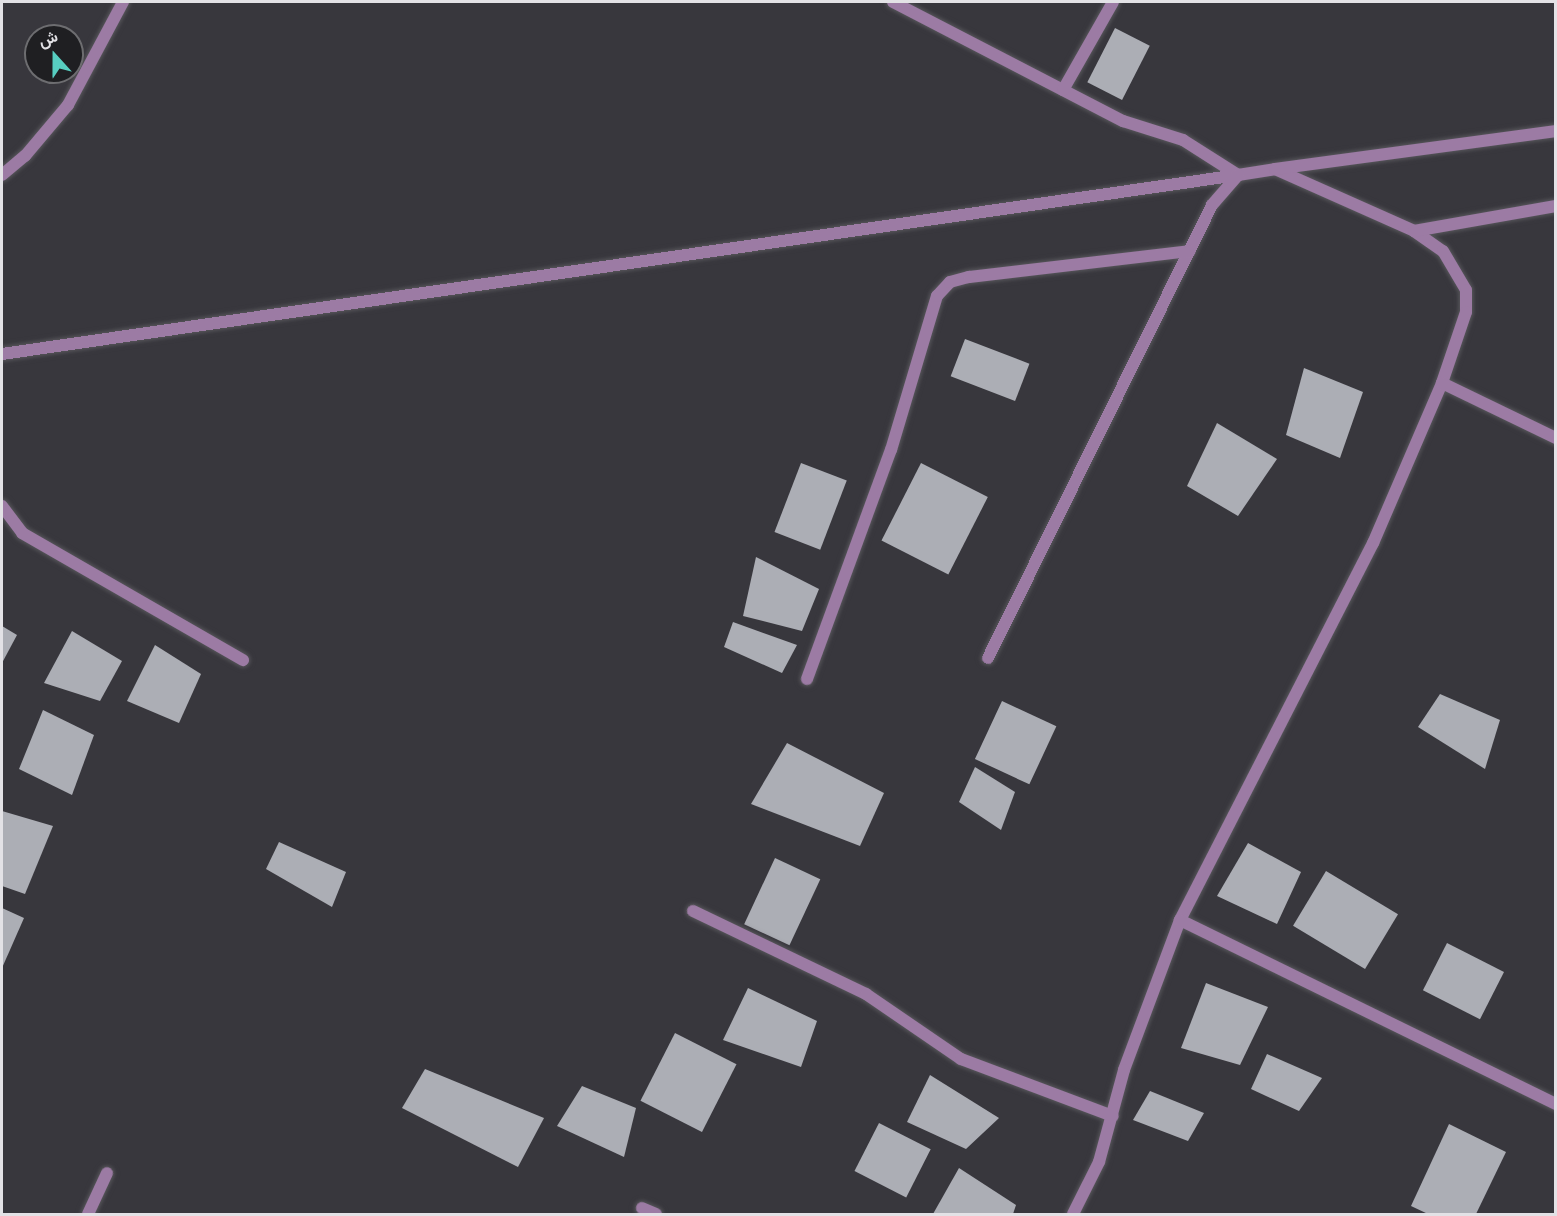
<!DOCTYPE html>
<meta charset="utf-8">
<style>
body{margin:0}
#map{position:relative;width:1557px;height:1216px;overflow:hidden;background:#38373d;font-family:"Alegreya Sans",Vazirmatn,sans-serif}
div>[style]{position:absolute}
.building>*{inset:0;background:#acaeb5;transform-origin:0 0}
.roads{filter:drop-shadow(0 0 2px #57565b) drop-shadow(0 0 2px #57565b)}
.street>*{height:12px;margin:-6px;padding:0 6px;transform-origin:6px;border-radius:6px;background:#9c7ba4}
span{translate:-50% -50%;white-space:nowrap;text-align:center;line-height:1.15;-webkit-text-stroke:6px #1f1f22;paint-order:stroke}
.frame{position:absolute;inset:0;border:3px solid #e3e2e6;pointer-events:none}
.north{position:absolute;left:24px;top:24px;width:60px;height:60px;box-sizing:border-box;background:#1f1f22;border:2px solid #6d6d70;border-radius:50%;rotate:339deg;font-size:16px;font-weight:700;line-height:24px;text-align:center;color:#e3e2e6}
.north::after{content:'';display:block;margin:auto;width:21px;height:27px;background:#57cec1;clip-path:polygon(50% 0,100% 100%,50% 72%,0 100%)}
</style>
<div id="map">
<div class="building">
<i style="left:1115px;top:28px;width:39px;height:61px;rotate:27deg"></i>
<i style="left:965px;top:339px;width:69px;height:40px;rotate:21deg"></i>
<i style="clip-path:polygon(1304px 368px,1363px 392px,1340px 458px,1286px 435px)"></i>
<i style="clip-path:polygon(1217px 423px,1277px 459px,1238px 516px,1187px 486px)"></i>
<i style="left:801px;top:463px;width:49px;height:74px;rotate:21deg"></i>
<i style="left:921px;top:463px;width:75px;height:87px;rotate:27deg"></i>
<i style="clip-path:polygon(756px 557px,819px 589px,802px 631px,743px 616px)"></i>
<i style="clip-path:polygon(733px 622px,797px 645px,782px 673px,724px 647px)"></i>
<i style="clip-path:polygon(2px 626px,17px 635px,2px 663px)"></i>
<i style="clip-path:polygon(72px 631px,122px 661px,100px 701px,44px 683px)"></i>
<i style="clip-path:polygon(155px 645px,201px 674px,179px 723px,127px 701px)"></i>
<i style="clip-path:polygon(1440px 694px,1500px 720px,1485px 769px,1418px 727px)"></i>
<i style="left:1002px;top:701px;width:60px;height:64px;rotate:25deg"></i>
<i style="clip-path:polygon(43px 710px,94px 735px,72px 795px,19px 769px)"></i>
<i style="clip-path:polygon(787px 743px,884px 793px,860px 846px,751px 804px)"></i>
<i style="clip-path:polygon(975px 767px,1015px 792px,1001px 830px,959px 802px)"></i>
<i style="clip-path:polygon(2px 811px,53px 826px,25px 894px,2px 886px)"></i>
<i style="clip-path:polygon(279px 842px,346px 872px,332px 907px,266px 869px)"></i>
<i style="clip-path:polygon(1248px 843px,1301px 872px,1277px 924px,1217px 896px)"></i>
<i style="left:775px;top:858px;width:50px;height:73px;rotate:25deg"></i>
<i style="left:1326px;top:871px;width:84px;height:64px;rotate:31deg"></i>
<i style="clip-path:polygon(2px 908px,24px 918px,2px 968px)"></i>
<i style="left:1447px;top:943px;width:64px;height:53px;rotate:27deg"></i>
<i style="clip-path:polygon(1206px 983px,1268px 1007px,1240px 1065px,1181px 1048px)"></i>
<i style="clip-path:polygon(748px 988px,817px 1021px,801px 1067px,723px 1040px)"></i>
<i style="left:675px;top:1033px;width:69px;height:76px;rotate:27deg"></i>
<i style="clip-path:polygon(1267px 1054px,1322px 1078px,1299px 1111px,1251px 1089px)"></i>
<i style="clip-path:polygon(425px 1069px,544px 1118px,518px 1167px,402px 1108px)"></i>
<i style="clip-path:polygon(930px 1075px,999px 1118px,966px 1149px,907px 1122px)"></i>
<i style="clip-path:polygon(582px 1086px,636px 1108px,624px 1157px,557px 1126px)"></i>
<i style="clip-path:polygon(1150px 1091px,1204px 1113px,1188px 1141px,1133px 1120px)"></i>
<i style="left:879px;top:1123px;width:58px;height:54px;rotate:27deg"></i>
<i style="clip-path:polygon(1449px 1124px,1506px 1152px,1476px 1214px,1428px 1214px,1411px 1206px)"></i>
<i style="clip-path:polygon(959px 1168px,1016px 1205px,1013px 1214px,933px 1214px)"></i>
</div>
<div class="roads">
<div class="street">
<i style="left:893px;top:2px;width:259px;rotate:27.4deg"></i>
<i style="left:1123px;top:121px;width:63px;rotate:17.6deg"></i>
<i style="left:1183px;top:140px;width:65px;rotate:32.5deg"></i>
<i style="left:1238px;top:175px;width:37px;rotate:-9deg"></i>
<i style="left:1275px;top:169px;width:152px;rotate:24deg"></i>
<i style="left:1414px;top:231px;width:35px;rotate:35deg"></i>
<i style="left:1443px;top:251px;width:45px;rotate:59.5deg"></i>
<i style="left:1466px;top:290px;width:22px;rotate:90deg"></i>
<i style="left:1466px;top:312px;width:75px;rotate:108.7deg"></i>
<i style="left:1442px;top:383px;width:174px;rotate:113.3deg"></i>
<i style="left:1373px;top:543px;width:424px;rotate:117.1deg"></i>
<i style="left:1180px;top:920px;width:160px;rotate:110.5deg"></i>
<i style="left:1124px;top:1070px;width:95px;rotate:105.2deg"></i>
<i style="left:1099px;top:1162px;width:58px;rotate:116.6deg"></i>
<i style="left:1063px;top:90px;width:101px;rotate:-60.4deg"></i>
<i style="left:1275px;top:169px;width:284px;rotate:-7.7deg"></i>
<i style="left:2px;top:175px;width:30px;rotate:-40deg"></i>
<i style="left:25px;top:156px;width:67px;rotate:-49.9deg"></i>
<i style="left:68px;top:105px;width:117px;rotate:-61.9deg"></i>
<i style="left:1414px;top:231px;width:144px;rotate:-10deg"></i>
<i style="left:2px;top:354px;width:1249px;rotate:-8.24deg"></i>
<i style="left:1442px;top:383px;width:127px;rotate:25.8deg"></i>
<i style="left:2px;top:506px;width:34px;rotate:53deg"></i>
<i style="left:22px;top:533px;width:255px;rotate:29.9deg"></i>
<i style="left:988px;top:658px;width:505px;rotate:-63.69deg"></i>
<i style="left:1212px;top:205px;width:40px;rotate:-49deg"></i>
<i style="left:807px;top:679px;width:244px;rotate:-69.9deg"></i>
<i style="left:891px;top:450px;width:161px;rotate:-73.4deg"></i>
<i style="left:937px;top:296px;width:19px;rotate:-47deg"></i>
<i style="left:950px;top:282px;width:20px;rotate:-15deg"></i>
<i style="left:969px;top:277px;width:222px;rotate:-6.7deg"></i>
<i style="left:693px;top:911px;width:192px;rotate:25.6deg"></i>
<i style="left:866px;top:994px;width:115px;rotate:34.4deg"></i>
<i style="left:961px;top:1059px;width:162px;rotate:20.6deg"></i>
<i style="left:1180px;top:920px;width:419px;rotate:26.1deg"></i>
<i style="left:642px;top:1208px;width:15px;rotate:23deg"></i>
<i style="left:88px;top:1214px;width:45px;rotate:-65.1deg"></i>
</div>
</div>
<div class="frame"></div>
<div class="north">ش</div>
</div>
